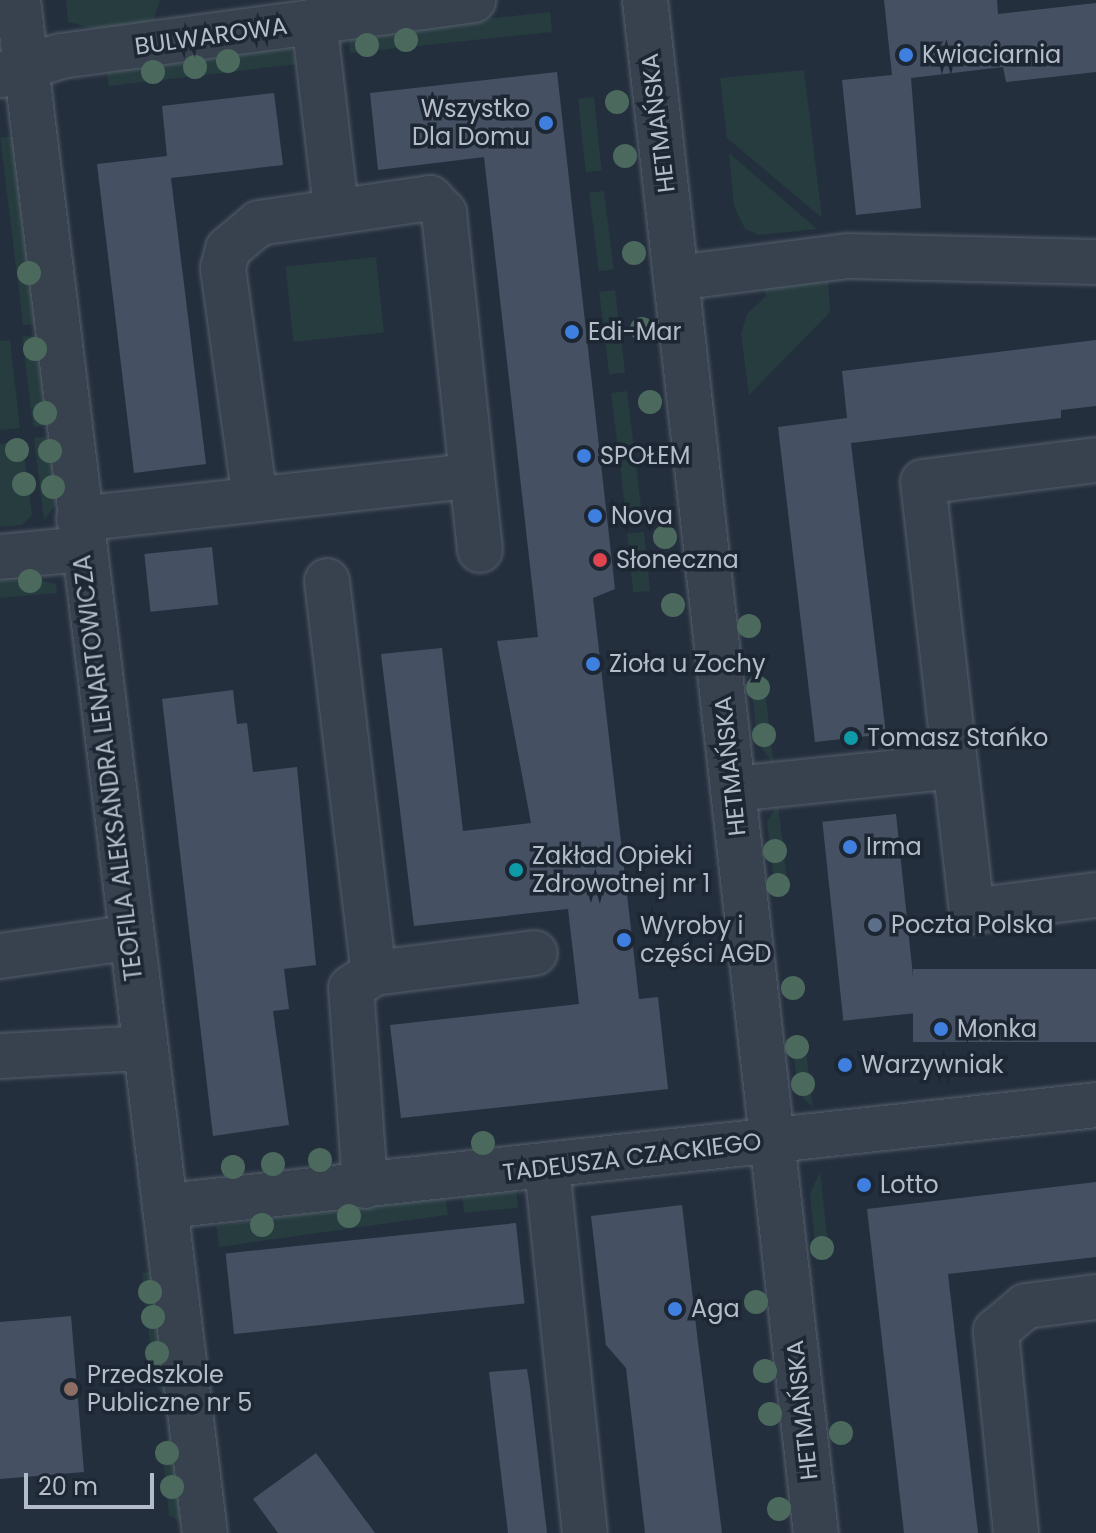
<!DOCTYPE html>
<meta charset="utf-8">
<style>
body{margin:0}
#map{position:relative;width:1096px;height:1533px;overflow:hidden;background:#242f3e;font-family:Poppins,sans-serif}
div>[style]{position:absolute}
.green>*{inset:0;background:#263c3f;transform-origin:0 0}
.building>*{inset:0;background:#455162;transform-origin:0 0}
.roads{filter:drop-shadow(0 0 2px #565f6c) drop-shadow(0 0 2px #565f6c)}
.minor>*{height:44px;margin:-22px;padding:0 22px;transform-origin:22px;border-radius:22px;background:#38414e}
.trees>*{width:24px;height:24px;margin:-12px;border-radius:50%;background:#4b6a5d}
.dots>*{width:22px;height:22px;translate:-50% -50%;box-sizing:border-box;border:4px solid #1d2633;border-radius:50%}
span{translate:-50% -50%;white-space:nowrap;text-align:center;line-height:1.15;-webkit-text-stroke:7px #1d2633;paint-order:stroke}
.street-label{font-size:24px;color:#b4bcc9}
.poi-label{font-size:24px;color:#b4bcc9}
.left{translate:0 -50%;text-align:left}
.right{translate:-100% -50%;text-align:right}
.scale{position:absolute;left:24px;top:1473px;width:130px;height:36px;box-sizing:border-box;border:4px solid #b4bcc9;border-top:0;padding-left:10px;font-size:24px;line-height:28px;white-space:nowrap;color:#b4bcc9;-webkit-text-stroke:6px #1d2633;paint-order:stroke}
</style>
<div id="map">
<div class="green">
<i style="clip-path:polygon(66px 0,160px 0,153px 21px,95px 29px,68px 22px)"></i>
<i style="left:550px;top:12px;width:20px;height:203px;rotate:84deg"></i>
<i style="clip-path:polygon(288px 44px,298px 64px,109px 86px,106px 72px)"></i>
<i style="clip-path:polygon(804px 70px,822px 218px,727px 138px,720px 78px)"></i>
<i style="left:594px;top:97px;width:74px;height:16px;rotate:84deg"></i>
<i style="left:22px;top:135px;width:189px;height:22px;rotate:83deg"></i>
<i style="clip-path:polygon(729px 153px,817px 229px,759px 235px,745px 229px,734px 206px)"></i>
<i style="left:604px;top:191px;width:79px;height:15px;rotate:83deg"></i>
<i style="left:376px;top:257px;width:76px;height:91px;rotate:84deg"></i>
<i style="clip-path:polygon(828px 280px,830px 312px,749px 395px,741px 334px,747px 314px,766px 296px,763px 285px)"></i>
<i style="left:615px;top:290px;width:83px;height:16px;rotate:83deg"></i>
<i style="left:44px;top:334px;width:91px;height:22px;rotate:83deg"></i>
<i style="clip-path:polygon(10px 340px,20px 428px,0 430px,0 341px)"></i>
<i style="left:627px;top:391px;width:123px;height:16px;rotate:83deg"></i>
<i style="clip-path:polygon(57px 435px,61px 498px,44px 520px,34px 438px)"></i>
<i style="clip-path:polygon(22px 440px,32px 515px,22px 525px,0 527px,0 444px)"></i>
<i style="left:644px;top:532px;width:59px;height:17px;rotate:84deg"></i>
<i style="clip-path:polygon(24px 576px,56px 584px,57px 593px,0 598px,0 578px)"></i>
<i style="clip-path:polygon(749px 664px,763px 674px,774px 766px,757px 741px)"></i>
<i style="clip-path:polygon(778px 803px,788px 890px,775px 891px,767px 822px)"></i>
<i style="clip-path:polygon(804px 1036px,813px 1108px,798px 1092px,792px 1038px)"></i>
<i style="clip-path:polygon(820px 1172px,829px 1253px,816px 1255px,810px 1194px)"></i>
<i style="left:516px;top:1187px;width:21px;height:54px;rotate:85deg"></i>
<i style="left:445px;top:1194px;width:21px;height:231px;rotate:82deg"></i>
<i style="clip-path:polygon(155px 1271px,169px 1399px,155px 1386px,142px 1273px)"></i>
<i style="clip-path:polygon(173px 1434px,183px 1523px,169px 1515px,162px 1446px)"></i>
</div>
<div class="building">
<i style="clip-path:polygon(884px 0,997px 0,998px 14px,1096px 3px,1096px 72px,1006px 82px,1003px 67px,911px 78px,921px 208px,856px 215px,842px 80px,892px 75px)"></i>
<i style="clip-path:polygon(557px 72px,615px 589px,593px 598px,639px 999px,658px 997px,668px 1089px,401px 1118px,390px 1025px,579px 1004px,568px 909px,414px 926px,381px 654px,442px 648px,463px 831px,531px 823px,497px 641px,538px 637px,484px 157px,378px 170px,370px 93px)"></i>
<i style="clip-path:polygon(274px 93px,283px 165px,171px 178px,206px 464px,134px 473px,97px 164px,167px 156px,162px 106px)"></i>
<i style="clip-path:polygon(1096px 340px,1096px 406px,1061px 410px,1061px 418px,851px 443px,886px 734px,815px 742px,778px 427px,847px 418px,842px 371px)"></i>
<i style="left:212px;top:547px;width:58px;height:68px;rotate:84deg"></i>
<i style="clip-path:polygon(233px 690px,237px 724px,247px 723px,253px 772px,297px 767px,316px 965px,284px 969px,289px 1009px,273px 1011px,289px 1125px,213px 1136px,162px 699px)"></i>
<i style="left:896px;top:814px;width:200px;height:74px;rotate:84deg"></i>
<i style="left:1096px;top:969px;width:73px;height:183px;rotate:90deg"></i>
<i style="clip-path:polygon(1096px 1182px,1096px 1257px,948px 1274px,978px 1533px,904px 1533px,867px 1209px)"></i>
<i style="clip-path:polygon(682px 1205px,697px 1334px,722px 1533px,645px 1533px,626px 1368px,606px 1345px,591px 1216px)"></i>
<i style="left:516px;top:1223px;width:81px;height:292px;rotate:84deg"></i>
<i style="clip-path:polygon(71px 1316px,84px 1472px,0 1479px,0 1322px)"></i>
<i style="clip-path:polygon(527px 1369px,530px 1388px,547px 1533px,508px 1533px,489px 1372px)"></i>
<i style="clip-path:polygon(316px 1453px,375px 1533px,278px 1533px,253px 1499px)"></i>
</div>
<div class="roads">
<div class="minor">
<i style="left:18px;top:0;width:1544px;rotate:83.05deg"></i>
<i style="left:645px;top:0;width:1543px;rotate:83.64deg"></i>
<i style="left:314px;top:21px;width:188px;rotate:83.3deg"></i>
<i style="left:2px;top:75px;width:62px;rotate:-17.9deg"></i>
<i style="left:61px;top:56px;width:416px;rotate:-7.7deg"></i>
<i style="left:676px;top:278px;width:173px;rotate:-7.3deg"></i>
<i style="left:848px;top:256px;width:248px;rotate:1.4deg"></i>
<i style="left:1096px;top:460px;width:174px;rotate:172.8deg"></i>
<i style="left:923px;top:482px;width:432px;rotate:83.5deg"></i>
<i style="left:972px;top:911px;width:125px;rotate:-7.4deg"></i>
<i style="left:255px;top:499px;width:233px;rotate:-97.9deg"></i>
<i style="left:223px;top:268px;width:20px;rotate:-75deg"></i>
<i style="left:228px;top:249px;width:40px;rotate:-40deg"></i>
<i style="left:259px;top:223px;width:173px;rotate:-8.3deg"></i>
<i style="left:430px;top:198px;width:21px;rotate:47deg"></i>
<i style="left:444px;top:213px;width:339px;rotate:83.9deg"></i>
<i style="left:79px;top:519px;width:394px;rotate:-6.3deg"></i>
<i style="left:0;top:557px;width:83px;rotate:-5.5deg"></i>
<i style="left:327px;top:581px;width:395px;rotate:83.2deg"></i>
<i style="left:733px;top:789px;width:223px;rotate:-5.9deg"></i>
<i style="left:0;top:956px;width:128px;rotate:-8.1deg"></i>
<i style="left:0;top:1056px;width:141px;rotate:-3.2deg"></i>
<i style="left:547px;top:1167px;width:368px;rotate:84.1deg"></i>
<i style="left:365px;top:1186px;width:198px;rotate:-94deg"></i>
<i style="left:351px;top:988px;width:27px;rotate:-33deg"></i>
<i style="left:374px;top:973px;width:162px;rotate:-7.1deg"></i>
<i style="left:167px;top:1206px;width:934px;rotate:-6.2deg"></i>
<i style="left:1016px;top:1533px;width:203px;rotate:-95.7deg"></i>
<i style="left:996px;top:1331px;width:39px;rotate:-40deg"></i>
<i style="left:1026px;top:1306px;width:71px;rotate:-7.3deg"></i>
</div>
</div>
<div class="trees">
<i style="left:406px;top:40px"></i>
<i style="left:367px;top:45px"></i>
<i style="left:228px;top:61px"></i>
<i style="left:195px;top:67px"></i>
<i style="left:153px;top:72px"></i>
<i style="left:617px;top:102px"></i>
<i style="left:625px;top:156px"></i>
<i style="left:634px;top:253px"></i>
<i style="left:29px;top:273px"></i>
<i style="left:642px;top:329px"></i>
<i style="left:35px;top:349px"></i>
<i style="left:650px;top:402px"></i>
<i style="left:45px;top:413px"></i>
<i style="left:17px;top:450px"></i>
<i style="left:50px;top:451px"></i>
<i style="left:24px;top:484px"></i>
<i style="left:53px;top:487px"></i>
<i style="left:665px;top:537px"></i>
<i style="left:30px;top:581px"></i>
<i style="left:673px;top:605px"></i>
<i style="left:749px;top:626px"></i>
<i style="left:758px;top:688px"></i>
<i style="left:764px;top:735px"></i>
<i style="left:775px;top:851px"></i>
<i style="left:778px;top:885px"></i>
<i style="left:793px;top:988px"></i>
<i style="left:797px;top:1047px"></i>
<i style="left:803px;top:1084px"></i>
<i style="left:483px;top:1143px"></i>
<i style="left:320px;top:1160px"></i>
<i style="left:273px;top:1164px"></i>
<i style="left:233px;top:1167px"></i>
<i style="left:349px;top:1216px"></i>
<i style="left:262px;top:1225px"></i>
<i style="left:822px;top:1248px"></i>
<i style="left:150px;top:1292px"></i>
<i style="left:756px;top:1302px"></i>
<i style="left:153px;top:1317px"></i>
<i style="left:157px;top:1353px"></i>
<i style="left:765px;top:1371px"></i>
<i style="left:770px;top:1414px"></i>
<i style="left:841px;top:1433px"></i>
<i style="left:167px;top:1453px"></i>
<i style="left:172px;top:1487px"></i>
<i style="left:779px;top:1509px"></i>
</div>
<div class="dots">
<i style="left:906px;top:55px;background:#3f7fe0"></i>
<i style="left:546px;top:123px;background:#3f7fe0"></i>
<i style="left:572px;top:332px;background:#3f7fe0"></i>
<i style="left:584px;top:456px;background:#3f7fe0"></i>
<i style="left:595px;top:516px;background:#3f7fe0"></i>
<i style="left:600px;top:560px;background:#e0444e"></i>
<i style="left:593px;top:664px;background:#3f7fe0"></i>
<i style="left:851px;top:738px;background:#0f9aa8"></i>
<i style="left:850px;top:847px;background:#3f7fe0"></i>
<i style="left:516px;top:870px;background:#0f9aa8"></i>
<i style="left:875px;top:925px;background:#5c6f8a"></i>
<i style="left:624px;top:940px;background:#3f7fe0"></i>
<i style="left:941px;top:1029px;background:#3f7fe0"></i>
<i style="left:845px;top:1065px;background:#3f7fe0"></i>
<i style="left:864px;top:1185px;background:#3f7fe0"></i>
<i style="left:675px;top:1309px;background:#3f7fe0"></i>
<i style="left:71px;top:1389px;background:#8d6e63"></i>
</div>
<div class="street-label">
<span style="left:211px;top:36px;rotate:-8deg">BULWAROWA</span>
<span style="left:658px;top:123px;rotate:-97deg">HETMAŃSKA</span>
<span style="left:730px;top:766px;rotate:-96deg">HETMAŃSKA</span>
<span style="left:108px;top:768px;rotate:-97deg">TEOFILA ALEKSANDRA LENARTOWICZA</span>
<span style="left:632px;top:1157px;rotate:-7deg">TADEUSZA CZACKIEGO</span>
<span style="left:802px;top:1410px;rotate:-96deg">HETMAŃSKA</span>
</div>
<div class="poi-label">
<span class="left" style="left:922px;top:55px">Kwiaciarnia</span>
<span class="right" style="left:530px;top:123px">Wszystko<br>Dla Domu</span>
<span class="left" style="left:588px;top:332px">Edi-Mar</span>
<span class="left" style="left:600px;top:456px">SPOŁEM</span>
<span class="left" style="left:611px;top:516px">Nova</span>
<span class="left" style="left:616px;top:560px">Słoneczna</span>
<span class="left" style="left:609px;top:664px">Zioła u Zochy</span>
<span class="left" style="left:867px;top:738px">Tomasz Stańko</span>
<span class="left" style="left:866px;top:847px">Irma</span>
<span class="left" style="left:532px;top:870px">Zakład Opieki<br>Zdrowotnej nr 1</span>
<span class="left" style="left:891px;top:925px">Poczta Polska</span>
<span class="left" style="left:640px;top:940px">Wyroby i<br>części AGD</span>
<span class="left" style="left:957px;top:1029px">Monka</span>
<span class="left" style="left:861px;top:1065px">Warzywniak</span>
<span class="left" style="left:880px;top:1185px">Lotto</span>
<span class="left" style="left:691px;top:1309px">Aga</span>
<span class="left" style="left:87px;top:1389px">Przedszkole<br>Publiczne nr 5</span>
</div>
<div class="scale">20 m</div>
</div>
